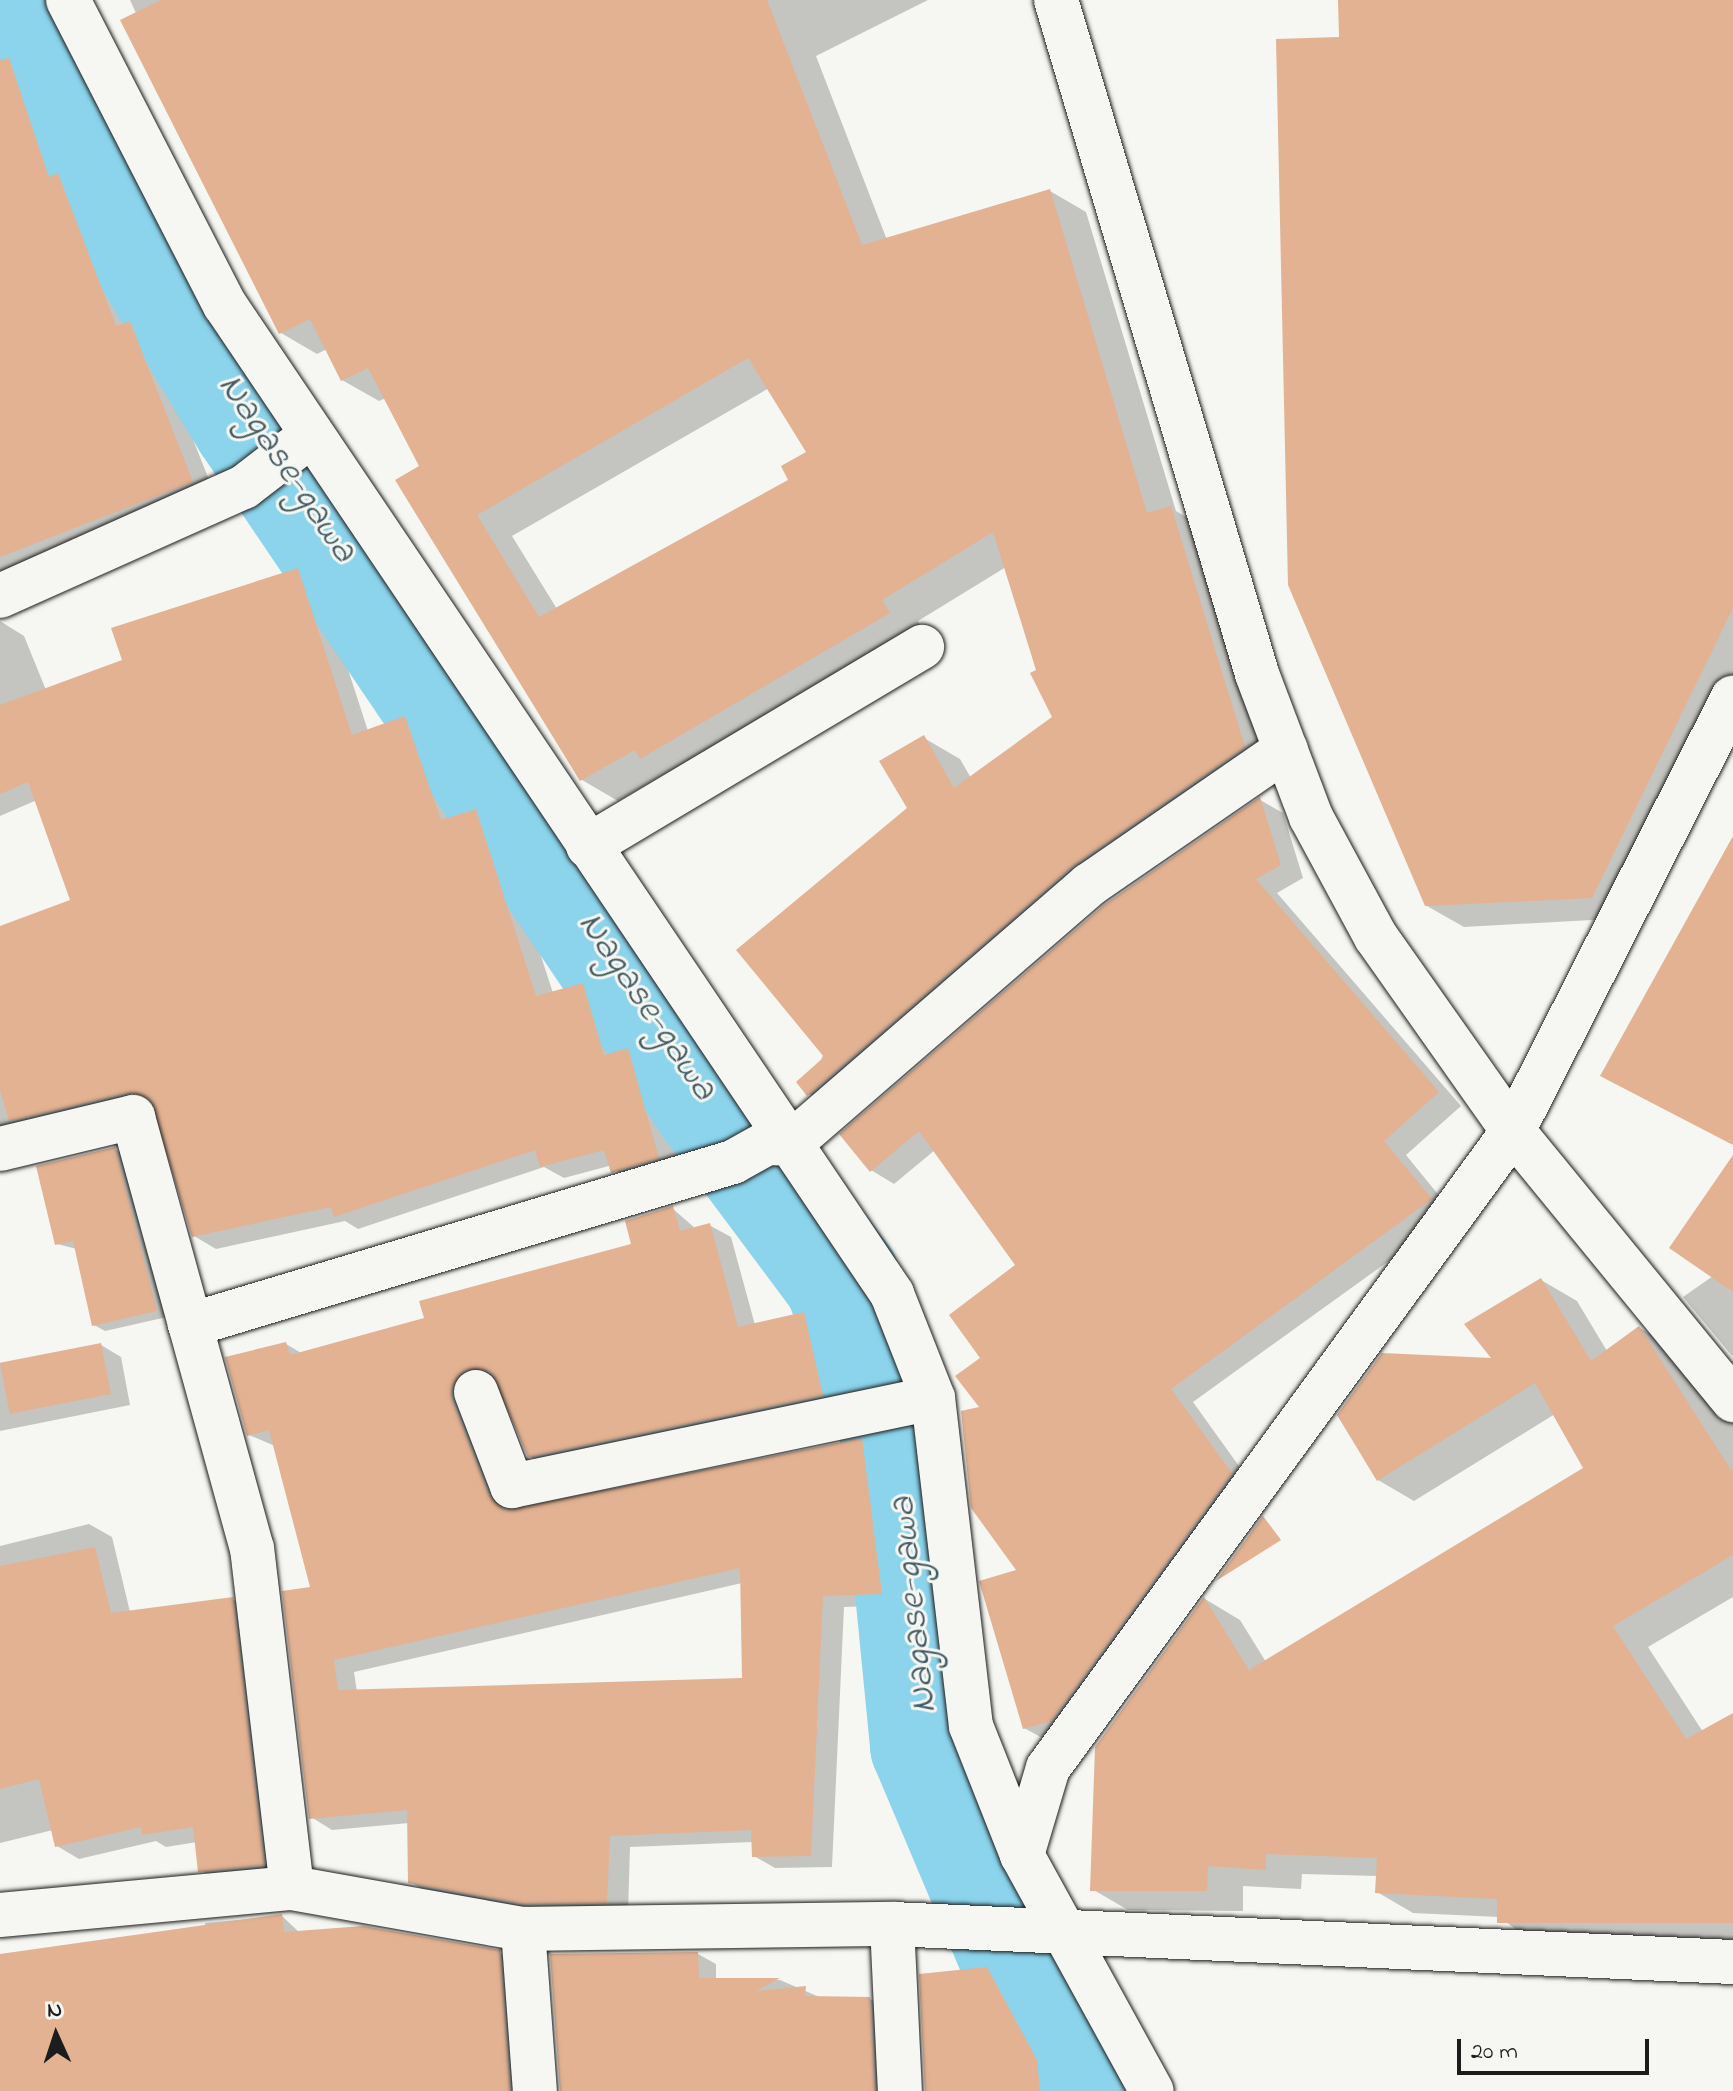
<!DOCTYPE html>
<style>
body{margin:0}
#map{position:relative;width:1733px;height:2091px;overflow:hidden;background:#f6f6f2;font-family:"Indie Flower",sans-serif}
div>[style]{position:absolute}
.shadow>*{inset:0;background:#0003}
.river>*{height:116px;margin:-58px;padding:0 58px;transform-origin:58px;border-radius:58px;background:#8bd4ec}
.building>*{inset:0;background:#e2b293;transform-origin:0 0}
.roads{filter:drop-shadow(0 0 2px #1c1c1c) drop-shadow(0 0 2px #1c1c1c)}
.minor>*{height:44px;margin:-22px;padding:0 22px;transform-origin:22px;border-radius:22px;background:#f6f6f2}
.tertiary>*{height:44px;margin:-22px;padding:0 22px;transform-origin:22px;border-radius:22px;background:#f6f6f2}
span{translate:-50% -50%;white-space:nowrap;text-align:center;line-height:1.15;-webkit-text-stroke:6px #f6f6f2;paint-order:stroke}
.water-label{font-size:38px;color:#435c65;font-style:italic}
.north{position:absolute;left:16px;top:1995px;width:80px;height:80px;-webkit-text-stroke:6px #f6f6f2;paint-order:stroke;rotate:357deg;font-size:22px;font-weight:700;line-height:32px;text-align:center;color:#1c1c1c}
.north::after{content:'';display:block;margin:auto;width:28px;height:36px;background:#1c1c1c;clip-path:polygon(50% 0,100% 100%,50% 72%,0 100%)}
.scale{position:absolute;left:1457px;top:2039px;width:192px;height:36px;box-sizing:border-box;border:4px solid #1c1c1c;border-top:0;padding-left:10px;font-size:24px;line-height:28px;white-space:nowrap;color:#1c1c1c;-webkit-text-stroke:6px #f6f6f2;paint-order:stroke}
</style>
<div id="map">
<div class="shadow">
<i style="clip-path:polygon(evenodd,130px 0,928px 0,816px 56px,887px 240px,1050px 191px,1086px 212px,1176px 511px,1207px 529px,1280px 768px,1109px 886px,845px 1115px,809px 1094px,910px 809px,924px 738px,960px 759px,971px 778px,1054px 718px,1006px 567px,918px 621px,925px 634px,678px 778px,668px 772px,618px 801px,582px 780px,386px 398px,379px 401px,342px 380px,327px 349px,317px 354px,281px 333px,130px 0,769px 388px,809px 453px,791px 480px,557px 609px,512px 536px,769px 388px)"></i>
<i style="clip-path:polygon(1340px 0,1733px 0,1733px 703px,1629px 918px,1464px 927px,1427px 906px)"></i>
<i style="clip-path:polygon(0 45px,17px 95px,43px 107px,132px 324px,152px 336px,215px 495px,0 614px)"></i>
<i style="clip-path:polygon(297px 570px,320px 583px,368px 731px,405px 718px,428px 732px,457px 817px,475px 811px,498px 824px,553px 993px,583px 985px,605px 998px,621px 1053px,650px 1064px,681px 1171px,635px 1184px,609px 1166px,564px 1178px,544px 1167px,358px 1229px,345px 1221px,216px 1249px,194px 1236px,156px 1106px,0 1140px,0 928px,72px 901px,37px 800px,0 816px,0 621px,24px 636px,46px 690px,124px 662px)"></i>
<i style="clip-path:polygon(1260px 800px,1283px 813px,1303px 878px,1277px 893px,1461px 1106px,1406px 1155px,1454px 1214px,1193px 1402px,1254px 1487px,1048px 1741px,1024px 1728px,1019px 1571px,982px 1409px,983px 1358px,1018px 1265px,935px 1150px,894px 1184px,871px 1170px)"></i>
<i style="clip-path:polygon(115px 1149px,126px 1156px,167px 1317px,105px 1331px,94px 1325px,77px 1249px,57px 1244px)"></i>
<i style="clip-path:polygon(1733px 1159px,1733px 1357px,1683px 1297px,1713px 1276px)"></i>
<i style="clip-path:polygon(evenodd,672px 1208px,696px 1229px,709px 1225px,731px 1237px,755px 1325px,803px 1314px,825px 1327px,843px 1407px,551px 1468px,529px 1456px,497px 1380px,478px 1387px,473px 1414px,510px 1509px,861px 1441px,883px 1453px,902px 1605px,844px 1607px,832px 1867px,775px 1868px,754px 1856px,753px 1842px,630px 1847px,628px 1914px,548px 1915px,431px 1894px,410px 1882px,409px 1823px,332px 1830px,311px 1817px,313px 1589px,275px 1446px,249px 1435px,286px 1344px,303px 1354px,427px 1319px,634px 1245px,672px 1208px,742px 1583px,744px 1680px,357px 1692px,354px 1672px,742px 1583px)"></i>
<i style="clip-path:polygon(1541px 1280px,1577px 1301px,1607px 1351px,1640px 1328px,1676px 1349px,1733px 1418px,1733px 1597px,1648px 1647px,1703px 1732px,1733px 1715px,1733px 1946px,1535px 1943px,1499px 1917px,1413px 1913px,1377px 1892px,1378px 1876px,1302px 1874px,1301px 1889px,1243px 1886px,1243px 1911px,1128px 1910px,1092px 1889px,1205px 1599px,1240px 1620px,1266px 1662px,1586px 1468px,1555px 1414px,1414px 1501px,1378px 1480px,1496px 1360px)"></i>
<i style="clip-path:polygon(101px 1345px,121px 1357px,130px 1405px,0 1431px,0 1364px)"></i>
<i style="clip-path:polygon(89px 1524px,112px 1537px,130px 1612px,232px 1599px,255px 1612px,286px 1878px,222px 1883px,200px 1870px,197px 1842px,166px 1847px,156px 1841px,79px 1859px,57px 1846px,53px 1830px,0 1843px,0 1546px)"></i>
<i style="clip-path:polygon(282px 1916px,300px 1933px,499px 1952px,517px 1963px,527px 2091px,0 2091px,0 1988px,206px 1932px,205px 1923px)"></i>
<i style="clip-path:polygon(698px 1954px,716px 1964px,716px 1980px,780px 1980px,824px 1999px,870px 1999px,888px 2009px,892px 2091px,562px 2091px)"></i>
<i style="clip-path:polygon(986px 1969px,1005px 1979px,1054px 2070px,1056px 2091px,927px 2091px)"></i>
</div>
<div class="river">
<i style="left:18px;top:0;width:258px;rotate:63.2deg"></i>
<i style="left:134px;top:230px;width:224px;rotate:58.9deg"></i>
<i style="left:250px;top:422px;width:823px;rotate:55.94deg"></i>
<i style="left:711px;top:1104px;width:219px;rotate:53.3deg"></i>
<i style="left:842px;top:1280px;width:158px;rotate:69.6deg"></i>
<i style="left:897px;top:1428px;width:319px;rotate:84.4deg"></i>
<i style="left:928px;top:1745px;width:376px;rotate:67.1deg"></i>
</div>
<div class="building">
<i style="clip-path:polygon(evenodd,161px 0,767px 0,862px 245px,1050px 189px,1147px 513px,1171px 506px,1245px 747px,1073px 866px,807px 1096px,796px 1082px,824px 1057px,736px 950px,907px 808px,879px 761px,924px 735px,954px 788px,1052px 717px,1030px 673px,1036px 670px,993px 532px,882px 600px,890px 613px,640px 759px,635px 750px,580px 781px,395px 480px,419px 466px,368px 368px,341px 381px,310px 319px,279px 334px,120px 20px,161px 0,748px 358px,806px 452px,781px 466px,788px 480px,539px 617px,477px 515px,748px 358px)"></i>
<i style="clip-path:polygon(1338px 0,1733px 0,1733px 608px,1592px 898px,1425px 906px,1288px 585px,1276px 39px,1339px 37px)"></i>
<i style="clip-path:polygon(9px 58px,49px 177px,58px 173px,116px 326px,130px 321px,193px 482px,0 557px,0 60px)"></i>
<i style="clip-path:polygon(298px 568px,352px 735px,405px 716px,441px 820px,476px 809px,536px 996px,583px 983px,604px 1055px,628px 1048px,659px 1158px,611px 1173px,604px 1150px,540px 1167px,535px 1150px,334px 1217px,331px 1207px,192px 1237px,150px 1099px,127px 1093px,9px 1121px,0 1090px,0 926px,70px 900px,28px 782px,0 794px,0 705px,122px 660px,111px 628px)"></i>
<i style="clip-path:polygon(1260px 797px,1281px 865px,1256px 879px,1439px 1092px,1384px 1141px,1432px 1199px,1171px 1389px,1232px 1473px,1051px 1721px,1023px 1729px,979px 1581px,1016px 1570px,971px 1508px,961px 1411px,979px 1407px,955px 1376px,980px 1358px,949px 1315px,1015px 1265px,919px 1131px,870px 1172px,839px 1134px,1104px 905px)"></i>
<i style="clip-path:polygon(1733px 836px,1733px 1145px,1600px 1076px)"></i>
<i style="clip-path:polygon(115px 1147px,157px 1311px,92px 1326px,73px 1241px,55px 1245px,36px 1166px)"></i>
<i style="clip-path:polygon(1733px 1155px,1733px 1292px,1669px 1248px)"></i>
<i style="clip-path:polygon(evenodd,673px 1206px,680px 1231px,710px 1223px,738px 1327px,804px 1312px,823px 1395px,528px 1457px,491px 1372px,466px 1369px,452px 1387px,452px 1400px,489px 1495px,506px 1510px,862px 1438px,882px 1594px,823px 1596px,811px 1856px,752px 1857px,751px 1830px,610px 1836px,607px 1903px,525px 1904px,408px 1883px,407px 1810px,309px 1819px,282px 1591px,310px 1587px,269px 1430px,247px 1436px,225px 1357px,286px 1342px,290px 1355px,424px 1318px,419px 1301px,631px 1244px,625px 1221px,673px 1206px,740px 1568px,742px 1678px,338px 1690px,334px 1660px,740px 1568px)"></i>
<i style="clip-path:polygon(1541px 1278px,1591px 1361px,1639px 1326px,1733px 1473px,1733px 1555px,1613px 1626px,1686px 1739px,1733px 1713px,1733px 1923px,1497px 1923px,1497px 1899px,1375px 1893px,1377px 1858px,1266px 1854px,1266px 1870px,1208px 1866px,1207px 1891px,1090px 1891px,1095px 1747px,1204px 1597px,1249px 1670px,1583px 1468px,1535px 1383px,1377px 1481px,1337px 1415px,1382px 1353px,1491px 1358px,1464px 1324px)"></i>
<i style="left:101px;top:1343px;width:52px;height:103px;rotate:79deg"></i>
<i style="clip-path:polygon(1263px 1516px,1281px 1540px,1216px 1581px)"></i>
<i style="clip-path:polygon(95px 1547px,111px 1613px,233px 1597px,264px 1865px,198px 1872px,193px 1827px,142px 1835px,141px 1827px,55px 1847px,39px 1779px,0 1789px,0 1566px)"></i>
<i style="clip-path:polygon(282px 1914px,284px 1932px,363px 1926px,500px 1950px,510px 2091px,0 2091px,0 1954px)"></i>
<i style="clip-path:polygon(698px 1952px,699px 1978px,780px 1978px,756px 1991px,806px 1986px,805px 1996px,870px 1997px,875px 2091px,560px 2091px,550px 1954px)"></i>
<i style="clip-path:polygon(987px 1967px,1037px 2060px,1040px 2091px,925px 2091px,919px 1974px)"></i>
</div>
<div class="roads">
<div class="minor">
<i style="left:68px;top:0;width:343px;rotate:62.8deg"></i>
<i style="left:225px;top:305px;width:1193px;rotate:56deg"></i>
<i style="left:892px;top:1294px;width:112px;rotate:68.5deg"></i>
<i style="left:933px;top:1398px;width:330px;rotate:83.4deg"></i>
<i style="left:971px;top:1726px;width:139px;rotate:68.4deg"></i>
<i style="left:1022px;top:1855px;width:269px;rotate:61.2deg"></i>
<i style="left:0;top:596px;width:267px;rotate:-24.1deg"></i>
<i style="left:244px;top:487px;width:82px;rotate:-37.6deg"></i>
<i style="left:588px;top:846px;width:389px;rotate:-30.8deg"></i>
<i style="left:0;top:1149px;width:137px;rotate:-13.5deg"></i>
<i style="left:133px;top:1117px;width:447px;rotate:74.6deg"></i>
<i style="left:252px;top:1548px;width:342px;rotate:83.3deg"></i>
<i style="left:190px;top:1325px;width:567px;rotate:-16.71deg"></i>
<i style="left:733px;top:1162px;width:39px;rotate:-29deg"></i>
<i style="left:767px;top:1143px;width:23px;rotate:2deg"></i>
<i style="left:790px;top:1144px;width:396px;rotate:-40.9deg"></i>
<i style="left:1089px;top:885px;width:239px;rotate:-34.6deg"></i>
<i style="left:476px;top:1392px;width:101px;rotate:69deg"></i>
<i style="left:512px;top:1486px;width:430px;rotate:-11.8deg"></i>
<i style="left:1022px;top:1855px;width:91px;rotate:-73.4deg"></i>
<i style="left:1048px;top:1768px;width:789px;rotate:-53.87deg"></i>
<i style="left:1513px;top:1131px;width:486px;rotate:-63.1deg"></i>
<i style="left:0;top:1915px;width:293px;rotate:-5.3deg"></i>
<i style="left:292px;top:1888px;width:235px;rotate:10.1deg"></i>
<i style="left:523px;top:1929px;width:369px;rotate:-0.8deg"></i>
<i style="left:892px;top:1924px;width:842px;rotate:2.59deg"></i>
<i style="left:892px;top:1924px;width:167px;rotate:87.3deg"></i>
<i style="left:523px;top:1929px;width:162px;rotate:85.8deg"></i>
</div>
<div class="tertiary">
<i style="left:1056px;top:0;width:703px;rotate:73.39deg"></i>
<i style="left:1257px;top:674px;width:153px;rotate:69.3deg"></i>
<i style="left:1311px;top:817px;width:136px;rotate:61.6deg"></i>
<i style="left:1376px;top:937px;width:237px;rotate:54.8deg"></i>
<i style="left:1513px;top:1131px;width:348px;rotate:50.7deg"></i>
</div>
</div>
<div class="water-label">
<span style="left:286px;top:469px;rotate:56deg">Nagase-gawa</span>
<span style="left:646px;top:1007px;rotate:56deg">Nagase-gawa</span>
<span style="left:915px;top:1605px;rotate:-96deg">Nagase-gawa</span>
</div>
<div class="north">N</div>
<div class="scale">20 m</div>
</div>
